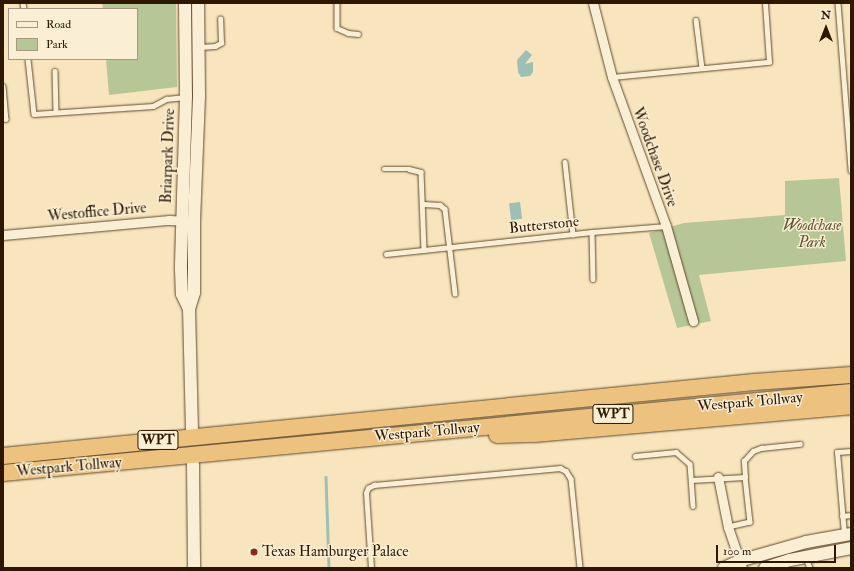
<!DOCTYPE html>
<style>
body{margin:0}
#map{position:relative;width:854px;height:571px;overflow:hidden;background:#f8e5bd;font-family:"IM FELL Double Pica",serif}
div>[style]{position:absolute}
.green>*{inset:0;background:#b7c696}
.water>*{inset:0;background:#9dbfb5;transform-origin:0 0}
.stream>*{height:2.5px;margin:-1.25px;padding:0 1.25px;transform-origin:1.25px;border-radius:1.25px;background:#9dbfb5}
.roads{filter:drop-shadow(0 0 1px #604a30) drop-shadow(0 0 1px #604a30)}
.lane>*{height:4.5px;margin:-2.25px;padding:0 2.25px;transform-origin:2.25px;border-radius:2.25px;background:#faeed4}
.street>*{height:9px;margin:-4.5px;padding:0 4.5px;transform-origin:4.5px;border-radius:4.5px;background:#faeed4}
.secondary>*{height:12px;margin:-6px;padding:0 6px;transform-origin:6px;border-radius:6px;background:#faeed4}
.highway>*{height:16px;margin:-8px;padding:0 8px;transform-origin:8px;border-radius:8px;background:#ecc27e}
.dots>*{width:11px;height:11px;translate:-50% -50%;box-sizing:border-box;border:2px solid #faeed4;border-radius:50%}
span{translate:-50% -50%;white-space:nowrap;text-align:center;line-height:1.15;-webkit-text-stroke:3px #faeed4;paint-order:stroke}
.shield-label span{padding:1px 3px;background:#faeed4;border:1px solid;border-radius:3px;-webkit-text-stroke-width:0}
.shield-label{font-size:14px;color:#2d1701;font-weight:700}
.street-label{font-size:15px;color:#2d1701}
.park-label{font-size:15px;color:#5d5435;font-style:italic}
.poi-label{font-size:15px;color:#2d1701}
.left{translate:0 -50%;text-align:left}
.frame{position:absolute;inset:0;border:4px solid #2d1701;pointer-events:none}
.legend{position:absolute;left:8px;top:8px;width:130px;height:52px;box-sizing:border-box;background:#faeed4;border:1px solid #a89880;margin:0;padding:5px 7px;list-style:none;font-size:12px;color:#2d1701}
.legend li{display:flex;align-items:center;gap:8px;height:20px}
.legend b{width:20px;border:1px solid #a89880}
.north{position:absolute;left:806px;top:8px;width:40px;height:40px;-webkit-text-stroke:3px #faeed4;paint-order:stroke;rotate:0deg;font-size:11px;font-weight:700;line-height:16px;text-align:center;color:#2d1701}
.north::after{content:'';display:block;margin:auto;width:14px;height:18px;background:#2d1701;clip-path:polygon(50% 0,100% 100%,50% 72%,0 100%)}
.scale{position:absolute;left:716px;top:545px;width:120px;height:18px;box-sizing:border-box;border:2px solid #2d1701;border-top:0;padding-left:5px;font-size:12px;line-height:14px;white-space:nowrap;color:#2d1701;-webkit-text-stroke:3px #faeed4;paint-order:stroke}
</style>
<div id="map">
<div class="green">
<i style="clip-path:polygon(102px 3px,176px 3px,177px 87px,109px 95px,106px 59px,137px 59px,137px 9px,103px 9px)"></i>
<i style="clip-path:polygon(839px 178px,846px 261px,699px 275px,711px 321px,677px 328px,649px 233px,684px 223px,785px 215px,785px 181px)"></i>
</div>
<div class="water">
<i style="clip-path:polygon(526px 50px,532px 55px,525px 64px,533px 62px,533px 72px,530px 76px,521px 77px,518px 72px,517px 60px)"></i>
<i style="left:520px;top:202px;width:17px;height:11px;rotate:83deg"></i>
</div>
<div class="stream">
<i style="left:326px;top:477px;width:91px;rotate:88.1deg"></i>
</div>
<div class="roads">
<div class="lane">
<i style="left:23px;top:3px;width:6px;rotate:81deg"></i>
<i style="left:337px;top:3px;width:25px;rotate:90deg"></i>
<i style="left:337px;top:28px;width:12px;rotate:24deg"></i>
<i style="left:348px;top:33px;width:10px;rotate:6deg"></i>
<i style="left:838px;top:3px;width:168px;rotate:85.5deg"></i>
<i style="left:696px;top:20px;width:48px;rotate:82.9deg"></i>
<i style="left:200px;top:47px;width:15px;rotate:-4deg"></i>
<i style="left:215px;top:46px;width:7px;rotate:-27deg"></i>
<i style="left:221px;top:43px;width:24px;rotate:-92deg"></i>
<i style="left:28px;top:59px;width:55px;rotate:83.8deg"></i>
<i style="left:34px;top:114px;width:119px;rotate:-3.8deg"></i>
<i style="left:153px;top:106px;width:15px;rotate:-28deg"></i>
<i style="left:166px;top:99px;width:19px;rotate:-6deg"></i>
<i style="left:55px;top:71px;width:40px;rotate:88.6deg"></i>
<i style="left:612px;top:77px;width:158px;rotate:-5.5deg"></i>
<i style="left:769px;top:62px;width:59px;rotate:-93.9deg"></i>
<i style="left:3px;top:86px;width:33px;rotate:85deg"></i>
<i style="left:6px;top:119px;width:3px;rotate:180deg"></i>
<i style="left:565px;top:162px;width:73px;rotate:83.7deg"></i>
<i style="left:384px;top:169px;width:25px"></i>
<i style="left:409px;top:169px;width:12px;rotate:14deg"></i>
<i style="left:421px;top:172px;width:77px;rotate:87.8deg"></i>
<i style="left:423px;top:204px;width:17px;rotate:3deg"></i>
<i style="left:440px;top:205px;width:6px;rotate:39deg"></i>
<i style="left:445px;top:209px;width:85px;rotate:83.2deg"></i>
<i style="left:592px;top:232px;width:47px;rotate:88.8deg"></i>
<i style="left:386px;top:254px;width:207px;rotate:-6.1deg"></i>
<i style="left:592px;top:232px;width:74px;rotate:-4.6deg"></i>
<i style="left:635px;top:456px;width:41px;rotate:-5.6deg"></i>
<i style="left:676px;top:452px;width:18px;rotate:41deg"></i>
<i style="left:690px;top:464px;width:42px;rotate:85.9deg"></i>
<i style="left:745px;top:477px;width:16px;rotate:-94deg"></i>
<i style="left:744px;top:461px;width:13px;rotate:-48deg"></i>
<i style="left:753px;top:451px;width:9px;rotate:-21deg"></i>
<i style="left:761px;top:448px;width:39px;rotate:-6deg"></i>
<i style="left:691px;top:480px;width:54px;rotate:-3.2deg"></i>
<i style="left:745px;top:477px;width:45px;rotate:83.7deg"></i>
<i style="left:750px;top:522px;width:23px;rotate:167deg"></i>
<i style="left:842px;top:516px;width:9px;rotate:-6deg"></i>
<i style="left:844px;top:534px;width:82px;rotate:-94.9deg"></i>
<i style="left:837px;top:452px;width:14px;rotate:-4deg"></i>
<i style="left:806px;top:558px;width:11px;rotate:68deg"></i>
<i style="left:371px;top:568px;width:75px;rotate:-93.8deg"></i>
<i style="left:366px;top:493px;width:5px;rotate:-68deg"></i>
<i style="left:368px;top:488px;width:7px;rotate:-27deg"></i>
<i style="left:374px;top:485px;width:187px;rotate:-5.2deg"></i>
<i style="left:560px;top:468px;width:7px;rotate:27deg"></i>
<i style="left:566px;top:471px;width:9px;rotate:58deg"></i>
<i style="left:571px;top:479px;width:89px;rotate:84.2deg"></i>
</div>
<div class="street">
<i style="left:593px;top:3px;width:76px;rotate:75.6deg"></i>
<i style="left:612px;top:77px;width:158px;rotate:70.1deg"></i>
<i style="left:666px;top:226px;width:99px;rotate:74.1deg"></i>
<i style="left:3px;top:235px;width:167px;rotate:-5.2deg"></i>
<i style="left:169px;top:220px;width:20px;rotate:3deg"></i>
<i style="left:718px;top:477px;width:51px;rotate:78.7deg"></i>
<i style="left:728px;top:527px;width:43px;rotate:71.1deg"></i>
</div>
<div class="secondary">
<i style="left:185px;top:3px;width:93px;rotate:89.4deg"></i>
<i style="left:186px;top:96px;width:173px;rotate:91.7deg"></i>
<i style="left:181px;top:269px;width:25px;rotate:88deg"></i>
<i style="left:182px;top:294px;width:17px;rotate:65deg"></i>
<i style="left:192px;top:431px;width:122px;rotate:-91.4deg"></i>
<i style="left:189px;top:309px;width:17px;rotate:-73deg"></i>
<i style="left:194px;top:293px;width:72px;rotate:-90deg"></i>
<i style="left:194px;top:221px;width:126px;rotate:-87.7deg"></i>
<i style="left:199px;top:95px;width:92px;rotate:-90.6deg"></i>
<i style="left:193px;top:464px;width:104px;rotate:89.4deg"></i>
<i style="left:724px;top:568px;width:17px;rotate:-25deg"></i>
<i style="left:739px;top:561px;width:70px;rotate:-15.8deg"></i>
<i style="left:806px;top:542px;width:46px;rotate:-10.1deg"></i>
<i style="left:765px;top:568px;width:26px;rotate:-18deg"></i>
<i style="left:790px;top:560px;width:62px;rotate:-11.1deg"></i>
</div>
<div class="highway">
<i style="left:497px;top:435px;width:37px;rotate:-2deg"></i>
<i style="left:534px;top:434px;width:318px;rotate:-5deg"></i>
<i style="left:3px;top:456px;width:755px;rotate:-5.63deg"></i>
<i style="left:754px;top:382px;width:97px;rotate:-4.1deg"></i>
<i style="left:3px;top:473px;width:852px;rotate:-5.46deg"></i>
</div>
</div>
<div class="dots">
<i style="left:254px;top:552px;background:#8f2418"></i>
</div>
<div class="shield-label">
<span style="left:613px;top:414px">WPT</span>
<span style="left:158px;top:440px">WPT</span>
</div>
<div class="street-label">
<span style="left:168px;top:156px;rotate:-88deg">Briarpark Drive</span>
<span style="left:655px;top:157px;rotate:70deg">Woodchase Drive</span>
<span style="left:97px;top:212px;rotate:-5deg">Westoffice Drive</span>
<span style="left:544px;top:225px;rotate:-6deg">Butterstone</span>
<span style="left:750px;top:402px;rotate:-5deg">Westpark Tollway</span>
<span style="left:427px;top:432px;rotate:-5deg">Westpark Tollway</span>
<span style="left:69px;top:467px;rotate:-5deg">Westpark Tollway</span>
</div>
<div class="park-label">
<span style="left:812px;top:234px">Woodchase<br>Park</span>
</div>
<div class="poi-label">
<span class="left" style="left:262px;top:552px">Texas Hamburger Palace</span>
</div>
<div class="frame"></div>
<ul class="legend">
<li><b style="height:5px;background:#faeed4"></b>Road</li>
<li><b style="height:11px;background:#b7c696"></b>Park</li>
</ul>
<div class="north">N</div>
<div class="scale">100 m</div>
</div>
